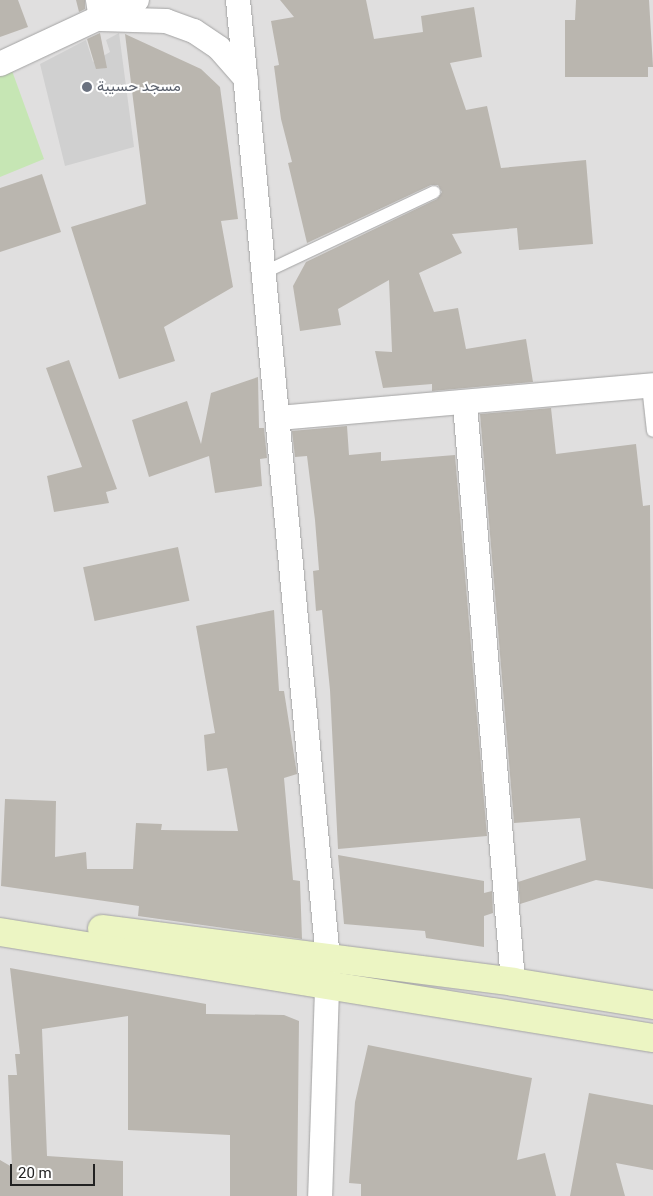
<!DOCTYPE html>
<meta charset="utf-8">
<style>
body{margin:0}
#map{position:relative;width:653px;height:1196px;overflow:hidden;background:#f1efe9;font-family:Roboto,Vazirmatn,sans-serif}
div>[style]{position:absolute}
.residential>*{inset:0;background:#e0dfdf;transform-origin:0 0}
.religious>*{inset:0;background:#d0d0d0}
.grass>*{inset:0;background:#c6e6b4}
.building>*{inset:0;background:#bab6af;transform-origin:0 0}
.roads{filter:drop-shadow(0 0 1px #a3a3a3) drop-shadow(0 0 1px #a3a3a3)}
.lane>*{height:12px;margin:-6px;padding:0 6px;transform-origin:6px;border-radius:6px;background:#fff}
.street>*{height:24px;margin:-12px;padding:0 12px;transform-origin:12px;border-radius:12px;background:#fff}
.secondary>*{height:28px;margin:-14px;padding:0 14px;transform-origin:14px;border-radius:14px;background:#ecf5c3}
.dots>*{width:14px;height:14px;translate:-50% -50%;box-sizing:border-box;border:2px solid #fff;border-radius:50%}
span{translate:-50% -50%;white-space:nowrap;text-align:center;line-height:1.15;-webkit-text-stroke:4px #fff;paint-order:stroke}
.worship-label{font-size:15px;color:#5b616d}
.left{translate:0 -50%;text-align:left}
.scale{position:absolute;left:10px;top:1164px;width:85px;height:22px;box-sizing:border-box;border:2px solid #222;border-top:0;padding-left:6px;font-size:15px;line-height:18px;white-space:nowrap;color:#222;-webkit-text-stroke:4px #fff;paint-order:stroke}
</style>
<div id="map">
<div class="residential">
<i style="left:0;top:0;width:653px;height:1196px"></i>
</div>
<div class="religious">
<i style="clip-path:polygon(119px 33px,134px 147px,65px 166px,40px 64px,86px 40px,93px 62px,110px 52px,106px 40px)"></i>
</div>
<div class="grass">
<i style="clip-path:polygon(11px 68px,44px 159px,0 177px,0 73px)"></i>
</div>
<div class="building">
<i style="clip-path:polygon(0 0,18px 0,28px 27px,0 37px)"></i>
<i style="clip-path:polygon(76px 0,85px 0,85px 9px,79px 12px)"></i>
<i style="clip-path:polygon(280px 0,366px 0,374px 39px,423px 32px,421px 16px,474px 7px,482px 57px,450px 63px,466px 110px,487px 106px,501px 168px,586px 160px,593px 244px,519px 250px,517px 228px,452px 234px,462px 253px,419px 273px,434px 312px,458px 308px,466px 349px,526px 339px,533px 382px,432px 391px,432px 384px,383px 388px,375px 351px,392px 352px,389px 280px,338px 309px,341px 325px,300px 331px,293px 286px,306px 262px,437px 199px,442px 192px,438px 185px,431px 185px,307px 243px,288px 163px,292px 162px,281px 119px,274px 66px,279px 65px,271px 21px,294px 17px)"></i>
<i style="clip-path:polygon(576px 0,649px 0,653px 67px,648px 67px,648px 77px,565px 77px,565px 20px,575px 20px)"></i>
<i style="clip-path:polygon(100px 33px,107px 68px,96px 69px,87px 39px)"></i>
<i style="clip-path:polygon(125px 34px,201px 69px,220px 87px,238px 219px,221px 221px,233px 287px,164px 327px,175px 361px,119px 379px,71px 227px,146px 204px)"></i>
<i style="clip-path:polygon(42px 174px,61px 232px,0 252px,0 188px)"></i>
<i style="clip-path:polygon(69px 360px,117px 489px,106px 492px,109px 503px,54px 512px,47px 476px,82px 467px,46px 368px)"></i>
<i style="clip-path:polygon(258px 377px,259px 428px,264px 428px,267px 458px,260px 459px,262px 486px,215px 493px,209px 456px,149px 477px,132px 420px,187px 401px,201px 444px,211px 393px)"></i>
<i style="clip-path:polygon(551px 408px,556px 454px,636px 444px,643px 506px,650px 505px,653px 889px,596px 880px,520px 904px,518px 882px,586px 860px,580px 818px,514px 823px,480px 414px)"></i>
<i style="clip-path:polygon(347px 426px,349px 455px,381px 452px,381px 461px,455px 455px,487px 836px,338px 849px,330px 690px,322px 610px,316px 611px,313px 571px,319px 570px,315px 520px,307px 456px,295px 457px,292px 431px)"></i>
<i style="left:178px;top:547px;width:55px;height:97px;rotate:78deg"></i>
<i style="clip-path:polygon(274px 610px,279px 691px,284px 691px,297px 774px,284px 778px,293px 880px,300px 881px,302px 939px,138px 916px,139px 906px,1px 886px,5px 799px,56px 801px,55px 857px,86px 852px,87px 869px,133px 869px,136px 823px,162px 824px,161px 830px,238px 831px,227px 768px,207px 771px,204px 735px,215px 733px,196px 626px)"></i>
<i style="clip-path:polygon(338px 855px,484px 881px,484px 893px,492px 891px,493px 913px,484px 916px,484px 947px,426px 938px,425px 931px,344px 924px)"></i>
<i style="clip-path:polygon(10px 968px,206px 1004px,206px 1014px,284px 1015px,299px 1021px,297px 1196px,230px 1196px,230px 1135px,128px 1130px,128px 1016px,42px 1029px,47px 1156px,123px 1161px,123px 1196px,0 1196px,0 1160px,12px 1167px,8px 1075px,17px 1075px,15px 1054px,20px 1054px)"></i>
<i style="clip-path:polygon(368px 1045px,532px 1078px,517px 1160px,545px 1153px,556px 1196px,361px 1196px,361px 1184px,349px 1183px,355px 1102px)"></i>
<i style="clip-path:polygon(589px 1093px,653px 1105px,653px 1170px,616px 1163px,625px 1196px,570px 1196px)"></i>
</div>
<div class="roads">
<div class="lane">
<i style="left:265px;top:272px;width:187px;rotate:-25.3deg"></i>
<i style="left:648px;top:386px;width:45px;rotate:83.7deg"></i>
</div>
<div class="street">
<i style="left:98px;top:0;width:19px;rotate:81deg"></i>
<i style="left:101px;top:19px;width:65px;rotate:1.8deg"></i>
<i style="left:166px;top:21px;width:30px;rotate:20deg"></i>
<i style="left:194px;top:31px;width:30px;rotate:34deg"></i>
<i style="left:219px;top:48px;width:41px;rotate:48.9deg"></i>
<i style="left:238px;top:0;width:963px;rotate:84.64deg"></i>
<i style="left:328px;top:959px;width:237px;rotate:91.9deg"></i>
<i style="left:0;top:64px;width:151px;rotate:-25deg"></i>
<i style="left:465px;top:404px;width:580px;rotate:85.25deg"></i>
<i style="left:279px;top:418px;width:375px;rotate:-5deg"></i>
</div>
<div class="secondary">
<i style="left:102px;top:929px;width:414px;rotate:7.3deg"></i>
<i style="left:513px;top:982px;width:142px;rotate:9.3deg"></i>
<i style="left:0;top:932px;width:662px;rotate:9.22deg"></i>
</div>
</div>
<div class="dots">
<i style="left:87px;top:87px;background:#6b7280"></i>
</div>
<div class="worship-label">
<span class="left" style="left:97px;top:87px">مسجد حسيبة</span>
</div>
<div class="scale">20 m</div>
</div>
